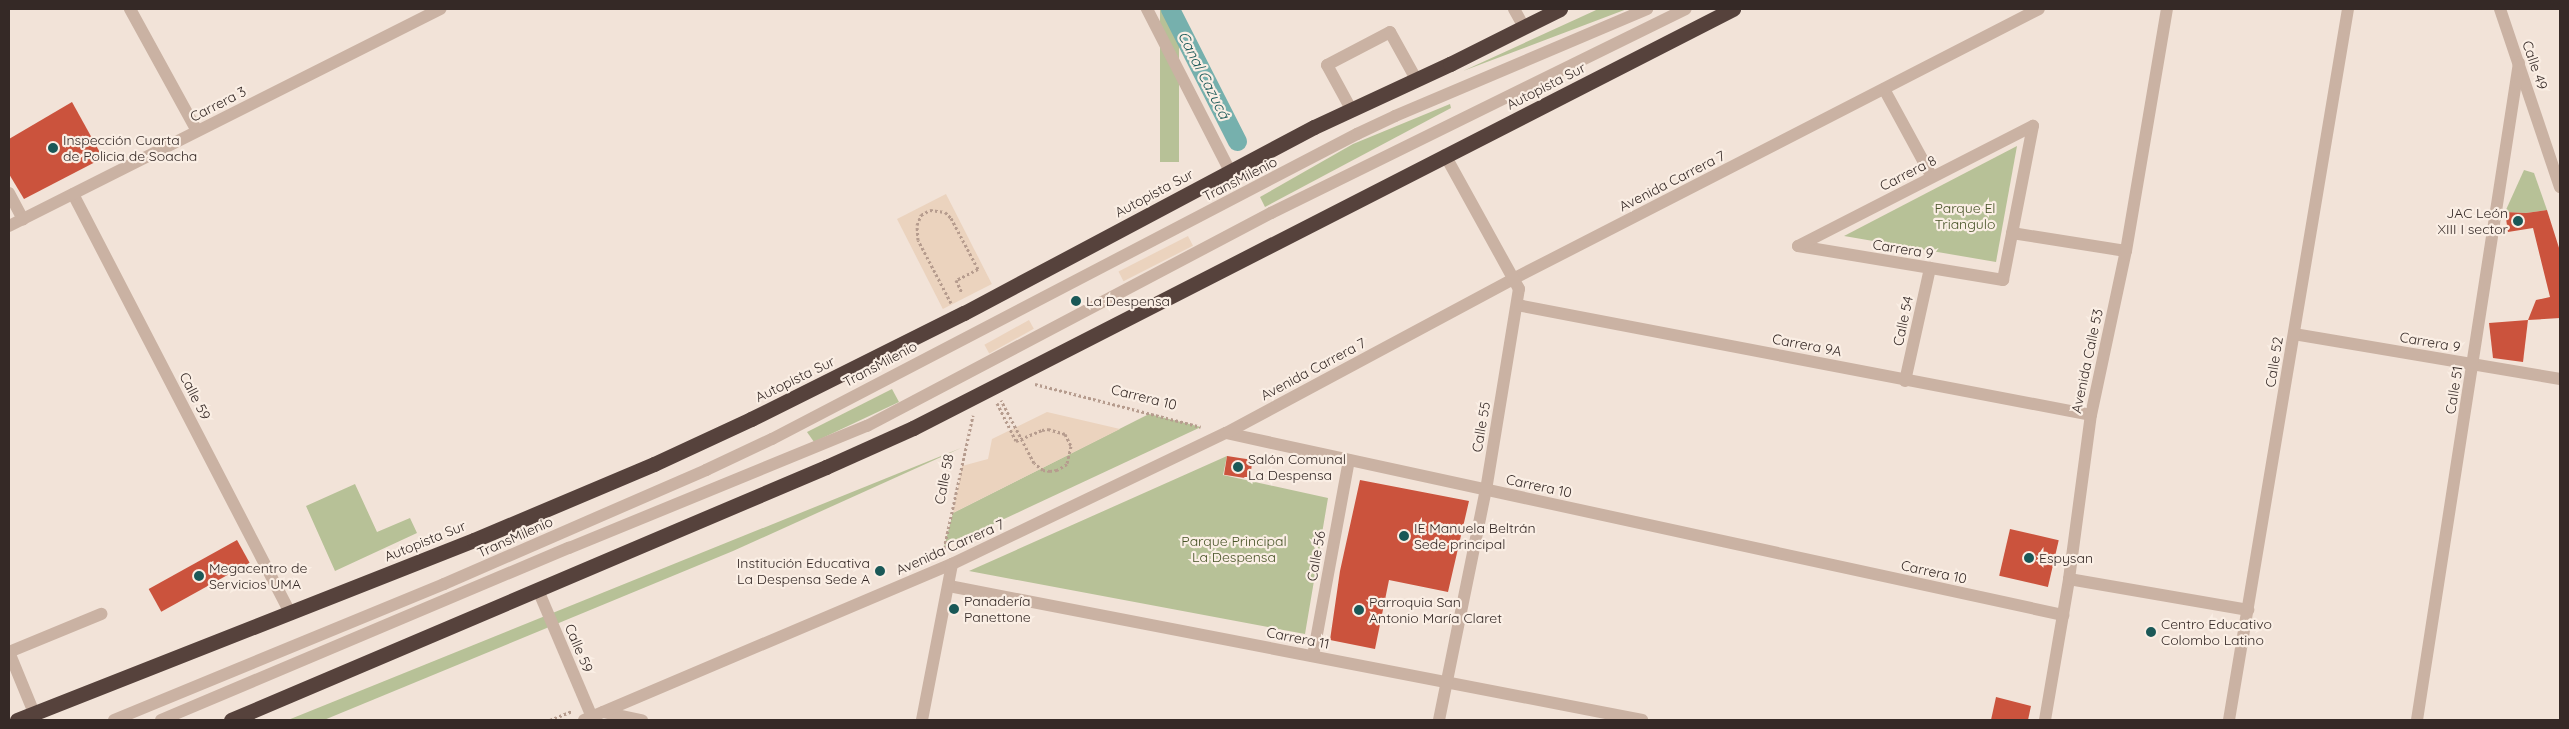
<!DOCTYPE html>
<meta charset="utf-8">
<style>
body{margin:0}
#map{position:relative;width:2569px;height:729px;overflow:hidden;background:#f2e3d8;font-family:Quicksand,sans-serif}
div>[style]{position:absolute}
.green>*{inset:0;background:#b7c197;transform-origin:0 0}
.plaza>*{inset:0;background:#ebd3be;transform-origin:0 0}
.canal>*{height:19px;margin:-9.5px;padding:0 9.5px;transform-origin:9.5px;border-radius:9.5px;background:#76b0ad}
.building>*{inset:0;background:#cb533d;transform-origin:0 0}
.path>*{height:3px;margin-top:-1.5px;transform-origin:0;background:repeating-linear-gradient(90deg,#b69c8e 0 2.5px,transparent 0 5px)}
.minor>*{height:12px;margin:-6px;padding:0 6px;transform-origin:6px;border-radius:6px;background:#cab2a3}
.highway>*{height:15px;margin:-7.5px;padding:0 7.5px;transform-origin:7.5px;border-radius:7.5px;background:#56423c}
.dots>*{width:14px;height:14px;translate:-50% -50%;box-sizing:border-box;border:2px solid #faeee4;border-radius:50%}
span{translate:-50% -50%;white-space:nowrap;text-align:center;line-height:1.15;-webkit-text-stroke:4.5px #faeee4;paint-order:stroke}
.street-label{font-size:14px;color:#352926}
.poi-label{font-size:14px;color:#352926}
.left{translate:0 -50%;text-align:left}
.right{translate:-100% -50%;text-align:right}
.park-label{font-size:14px;color:#485428}
.water-label{font-size:15px;color:#1a5857;font-style:italic}
.frame{position:absolute;inset:0;border:10px solid #352926;pointer-events:none}
</style>
<div id="map">
<div class="green">
<i style="left:1160px;top:9px;width:19px;height:153px"></i>
<i style="clip-path:polygon(1598px 9px,1627px 9px,1463px 71px,1594px 11px)"></i>
<i style="clip-path:polygon(1450px 104px,1451px 108px,1265px 207px,1260px 197px,1353px 144px)"></i>
<i style="clip-path:polygon(2017px 146px,1996px 262px,1844px 236px)"></i>
<i style="clip-path:polygon(2524px 170px,2534px 173px,2547px 210px,2526px 213px,2505px 212px)"></i>
<i style="clip-path:polygon(892px 389px,899px 402px,814px 442px,807px 432px)"></i>
<i style="clip-path:polygon(1149px 414px,1201px 427px,944px 547px,953px 513px)"></i>
<i style="clip-path:polygon(961px 448px,733px 551px,324px 720px,288px 720px)"></i>
<i style="clip-path:polygon(1227px 456px,1223px 475px,1328px 498px,1305px 634px,969px 571px)"></i>
<i style="clip-path:polygon(355px 484px,377px 532px,410px 518px,417px 533px,335px 571px,306px 506px)"></i>
</div>
<div class="plaza">
<i style="left:946px;top:194px;width:101px;height:55px;rotate:63deg"></i>
<i style="left:1188px;top:236px;width:11px;height:78px;rotate:63deg"></i>
<i style="left:1029px;top:320px;width:10px;height:51px;rotate:61deg"></i>
<i style="clip-path:polygon(1047px 412px,1120px 429px,953px 513px,962px 466px,988px 459px,992px 439px)"></i>
</div>
<div class="canal">
<i style="left:1170px;top:9px;width:148px;rotate:63.1deg"></i>
</div>
<div class="building">
<i style="clip-path:polygon(72px 102px,103px 158px,24px 199px,9px 174px,9px 139px)"></i>
<i style="clip-path:polygon(2547px 210px,2560px 251px,2560px 318px,2528px 320px,2536px 300px,2550px 297px,2533px 228px,2508px 232px,2505px 212px,2526px 213px)"></i>
<i style="clip-path:polygon(2528px 320px,2523px 362px,2493px 358px,2489px 323px)"></i>
<i style="left:1227px;top:456px;width:26px;height:19px;rotate:9deg"></i>
<i style="clip-path:polygon(1360px 480px,1469px 501px,1448px 592px,1389px 580px,1375px 649px,1330px 640px,1340px 571px)"></i>
<i style="left:2010px;top:529px;width:50px;height:48px;rotate:13deg"></i>
<i style="left:237px;top:540px;width:26px;height:101px;rotate:61deg"></i>
<i style="clip-path:polygon(1996px 697px,2031px 706px,2028px 720px,1991px 720px)"></i>
</div>
<div class="path">
<i style="left:951px;top:303px;width:71px;rotate:-117.6deg"></i>
<i style="left:918px;top:240px;width:15px;rotate:-94deg"></i>
<i style="left:917px;top:225px;width:11px;rotate:-68deg"></i>
<i style="left:921px;top:215px;width:10px;rotate:-29deg"></i>
<i style="left:930px;top:210px;width:15px;rotate:8deg"></i>
<i style="left:945px;top:212px;width:8px;rotate:45deg"></i>
<i style="left:951px;top:218px;width:58px;rotate:62.1deg"></i>
<i style="left:978px;top:269px;width:25px;rotate:153deg"></i>
<i style="left:956px;top:280px;width:14px;rotate:65deg"></i>
<i style="left:1035px;top:384px;width:171px;rotate:14.5deg"></i>
<i style="left:997px;top:403px;width:42px;rotate:63.4deg"></i>
<i style="left:1016px;top:441px;width:28px;rotate:-23deg"></i>
<i style="left:1042px;top:430px;width:6px;rotate:-9deg"></i>
<i style="left:1048px;top:429px;width:18px;rotate:16deg"></i>
<i style="left:1065px;top:434px;width:13px;rotate:63deg"></i>
<i style="left:1071px;top:446px;width:18px;rotate:103deg"></i>
<i style="left:1067px;top:464px;width:12px;rotate:149deg"></i>
<i style="left:1057px;top:470px;width:7px;rotate:172deg"></i>
<i style="left:1050px;top:471px;width:7px;rotate:-172deg"></i>
<i style="left:1043px;top:470px;width:11px;rotate:-142deg"></i>
<i style="left:1034px;top:463px;width:71px;rotate:-117.6deg"></i>
<i style="left:943px;top:553px;width:141px;rotate:-77.7deg"></i>
<i style="left:550px;top:720px;width:24px;rotate:-22deg"></i>
</div>
<div class="minor">
<i style="left:130px;top:9px;width:139px;rotate:61.2deg"></i>
<i style="left:1147px;top:9px;width:182px;rotate:62.9deg"></i>
<i style="left:1514px;top:9px;width:21px;rotate:61deg"></i>
<i style="left:2500px;top:9px;width:188px;rotate:71.4deg"></i>
<i style="left:1884px;top:89px;width:100px;rotate:61.4deg"></i>
<i style="left:1351px;top:109px;width:50px;rotate:-118.6deg"></i>
<i style="left:1327px;top:65px;width:71px;rotate:-27.6deg"></i>
<i style="left:1390px;top:32px;width:54px;rotate:61deg"></i>
<i style="left:9px;top:193px;width:30px;rotate:62deg"></i>
<i style="left:73px;top:194px;width:472px;rotate:62.6deg"></i>
<i style="left:9px;top:226px;width:483px;rotate:-26.7deg"></i>
<i style="left:2012px;top:233px;width:115px;rotate:9deg"></i>
<i style="left:1798px;top:246px;width:208px;rotate:9.4deg"></i>
<i style="left:2003px;top:280px;width:157px;rotate:-79deg"></i>
<i style="left:1798px;top:246px;width:264px;rotate:-27.1deg"></i>
<i style="left:1517px;top:305px;width:584px;rotate:10.85deg"></i>
<i style="left:2294px;top:334px;width:270px;rotate:9.6deg"></i>
<i style="left:1905px;top:381px;width:116px;rotate:-77.5deg"></i>
<i style="left:1226px;top:433px;width:857px;rotate:12.27deg"></i>
<i style="left:2069px;top:579px;width:182px;rotate:9.8deg"></i>
<i style="left:949px;top:586px;width:706px;rotate:10.94deg"></i>
<i style="left:538px;top:590px;width:138px;rotate:67deg"></i>
<i style="left:9px;top:652px;width:100px;rotate:-22.4deg"></i>
<i style="left:9px;top:652px;width:66px;rotate:67.7deg"></i>
<i style="left:1313px;top:656px;width:199px;rotate:-79.6deg"></i>
<i style="left:603px;top:712px;width:40px;rotate:12deg"></i>
<i style="left:114px;top:720px;width:357px;rotate:-22.4deg"></i>
<i style="left:444px;top:584px;width:286px;rotate:-23.5deg"></i>
<i style="left:706px;top:470px;width:73px;rotate:-25.2deg"></i>
<i style="left:772px;top:439px;width:660px;rotate:-27.54deg"></i>
<i style="left:1357px;top:134px;width:42px;rotate:-25.3deg"></i>
<i style="left:1395px;top:116px;width:274px;rotate:-23deg"></i>
<i style="left:161px;top:720px;width:443px;rotate:-22.9deg"></i>
<i style="left:569px;top:548px;width:322px;rotate:-22.3deg"></i>
<i style="left:867px;top:426px;width:457px;rotate:-27.8deg"></i>
<i style="left:1271px;top:213px;width:462px;rotate:-26.2deg"></i>
<i style="left:584px;top:720px;width:400px;rotate:-23deg"></i>
<i style="left:952px;top:564px;width:304px;rotate:-25.6deg"></i>
<i style="left:1226px;top:433px;width:326px;rotate:-28.2deg"></i>
<i style="left:1513px;top:279px;width:591px;rotate:-27.17deg"></i>
<i style="left:922px;top:720px;width:159px;rotate:-79.1deg"></i>
<i style="left:1439px;top:720px;width:235px;rotate:-78.5deg"></i>
<i style="left:1486px;top:490px;width:204px;rotate:-80.7deg"></i>
<i style="left:1519px;top:289px;width:153px;rotate:-118.9deg"></i>
<i style="left:2045px;top:720px;width:143px;rotate:-80.3deg"></i>
<i style="left:2069px;top:579px;width:165px;rotate:-82.4deg"></i>
<i style="left:2091px;top:415px;width:168px;rotate:-78deg"></i>
<i style="left:2126px;top:251px;width:245px;rotate:-80.4deg"></i>
<i style="left:2229px;top:720px;width:721px;rotate:-80.5deg"></i>
<i style="left:2417px;top:720px;width:665px;rotate:-81.18deg"></i>
</div>
<div class="highway">
<i style="left:17px;top:720px;width:491px;rotate:-21.5deg"></i>
<i style="left:474px;top:540px;width:195px;rotate:-22.9deg"></i>
<i style="left:654px;top:464px;width:107px;rotate:-24.9deg"></i>
<i style="left:751px;top:419px;width:238px;rotate:-26.5deg"></i>
<i style="left:964px;top:313px;width:396px;rotate:-28deg"></i>
<i style="left:1314px;top:127px;width:150px;rotate:-24.9deg"></i>
<i style="left:1450px;top:64px;width:123px;rotate:-26.6deg"></i>
<i style="left:231px;top:720px;width:647px;rotate:-23.04deg"></i>
<i style="left:826px;top:467px;width:95px;rotate:-24.1deg"></i>
<i style="left:913px;top:428px;width:921px;rotate:-27.07deg"></i>
</div>
<div class="dots">
<i style="left:53px;top:148px;background:#1a5857"></i>
<i style="left:2518px;top:221px;background:#1a5857"></i>
<i style="left:1076px;top:301px;background:#1a5857"></i>
<i style="left:1238px;top:467px;background:#1a5857"></i>
<i style="left:1404px;top:536px;background:#1a5857"></i>
<i style="left:2029px;top:558px;background:#1a5857"></i>
<i style="left:880px;top:571px;background:#1a5857"></i>
<i style="left:199px;top:576px;background:#1a5857"></i>
<i style="left:954px;top:609px;background:#1a5857"></i>
<i style="left:1359px;top:610px;background:#1a5857"></i>
<i style="left:2151px;top:632px;background:#1a5857"></i>
</div>
<div class="street-label">
<span style="left:2535px;top:65px;rotate:71deg">Calle 49</span>
<span style="left:1546px;top:86px;rotate:-27deg">Autopista Sur</span>
<span style="left:218px;top:104px;rotate:-27deg">Carrera 3</span>
<span style="left:1908px;top:173px;rotate:-27deg">Carrera 8</span>
<span style="left:1240px;top:179px;rotate:-27deg">TransMilenio</span>
<span style="left:1672px;top:181px;rotate:-27deg">Avenida Carrera 7</span>
<span style="left:1154px;top:193px;rotate:-28deg">Autopista Sur</span>
<span style="left:1903px;top:249px;rotate:9deg">Carrera 9</span>
<span style="left:1903px;top:321px;rotate:-78deg">Calle 54</span>
<span style="left:2430px;top:342px;rotate:10deg">Carrera 9</span>
<span style="left:1807px;top:345px;rotate:11deg">Carrera 9A</span>
<span style="left:2087px;top:361px;rotate:-78deg">Avenida Calle 53</span>
<span style="left:2274px;top:362px;rotate:-81deg">Calle 52</span>
<span style="left:880px;top:364px;rotate:-28deg">TransMilenio</span>
<span style="left:1313px;top:369px;rotate:-28deg">Avenida Carrera 7</span>
<span style="left:795px;top:379px;rotate:-26deg">Autopista Sur</span>
<span style="left:2454px;top:390px;rotate:-81deg">Calle 51</span>
<span style="left:195px;top:396px;rotate:63deg">Calle 59</span>
<span style="left:1144px;top:397px;rotate:14deg">Carrera 10</span>
<span style="left:1481px;top:427px;rotate:-80deg">Calle 55</span>
<span style="left:944px;top:479px;rotate:-79deg">Calle 58</span>
<span style="left:1539px;top:486px;rotate:12deg">Carrera 10</span>
<span style="left:515px;top:537px;rotate:-24deg">TransMilenio</span>
<span style="left:425px;top:541px;rotate:-22deg">Autopista Sur</span>
<span style="left:950px;top:547px;rotate:-24deg">Avenida Carrera 7</span>
<span style="left:1316px;top:556px;rotate:-80deg">Calle 56</span>
<span style="left:1934px;top:572px;rotate:12deg">Carrera 10</span>
<span style="left:1298px;top:638px;rotate:11deg">Carrera 11</span>
<span style="left:579px;top:648px;rotate:67deg">Calle 59</span>
</div>
<div class="poi-label">
<span class="left" style="left:63px;top:148px">Inspección Cuarta<br>de Policia de Soacha</span>
<span class="right" style="left:2508px;top:221px">JAC León<br>XIII I sector</span>
<span class="left" style="left:1086px;top:301px">La Despensa</span>
<span class="left" style="left:1248px;top:467px">Salón Comunal<br>La Despensa</span>
<span class="left" style="left:1414px;top:536px">IE Manuela Beltrán<br>Sede principal</span>
<span class="left" style="left:2039px;top:558px">Espysan</span>
<span class="right" style="left:870px;top:571px">Institución Educativa<br>La Despensa Sede A</span>
<span class="left" style="left:209px;top:576px">Megacentro de<br>Servicios UMA</span>
<span class="left" style="left:964px;top:609px">Panadería<br>Panettone</span>
<span class="left" style="left:1369px;top:610px">Parroquia San<br>Antonio María Claret</span>
<span class="left" style="left:2161px;top:632px">Centro Educativo<br>Colombo Latino</span>
</div>
<div class="park-label">
<span style="left:1965px;top:216px">Parque El<br>Triangulo</span>
<span style="left:1234px;top:549px">Parque Principal<br>La Despensa</span>
</div>
<div class="water-label">
<span style="left:1204px;top:75px;rotate:63deg">Canal Cazucá</span>
</div>
<div class="frame"></div>
</div>
